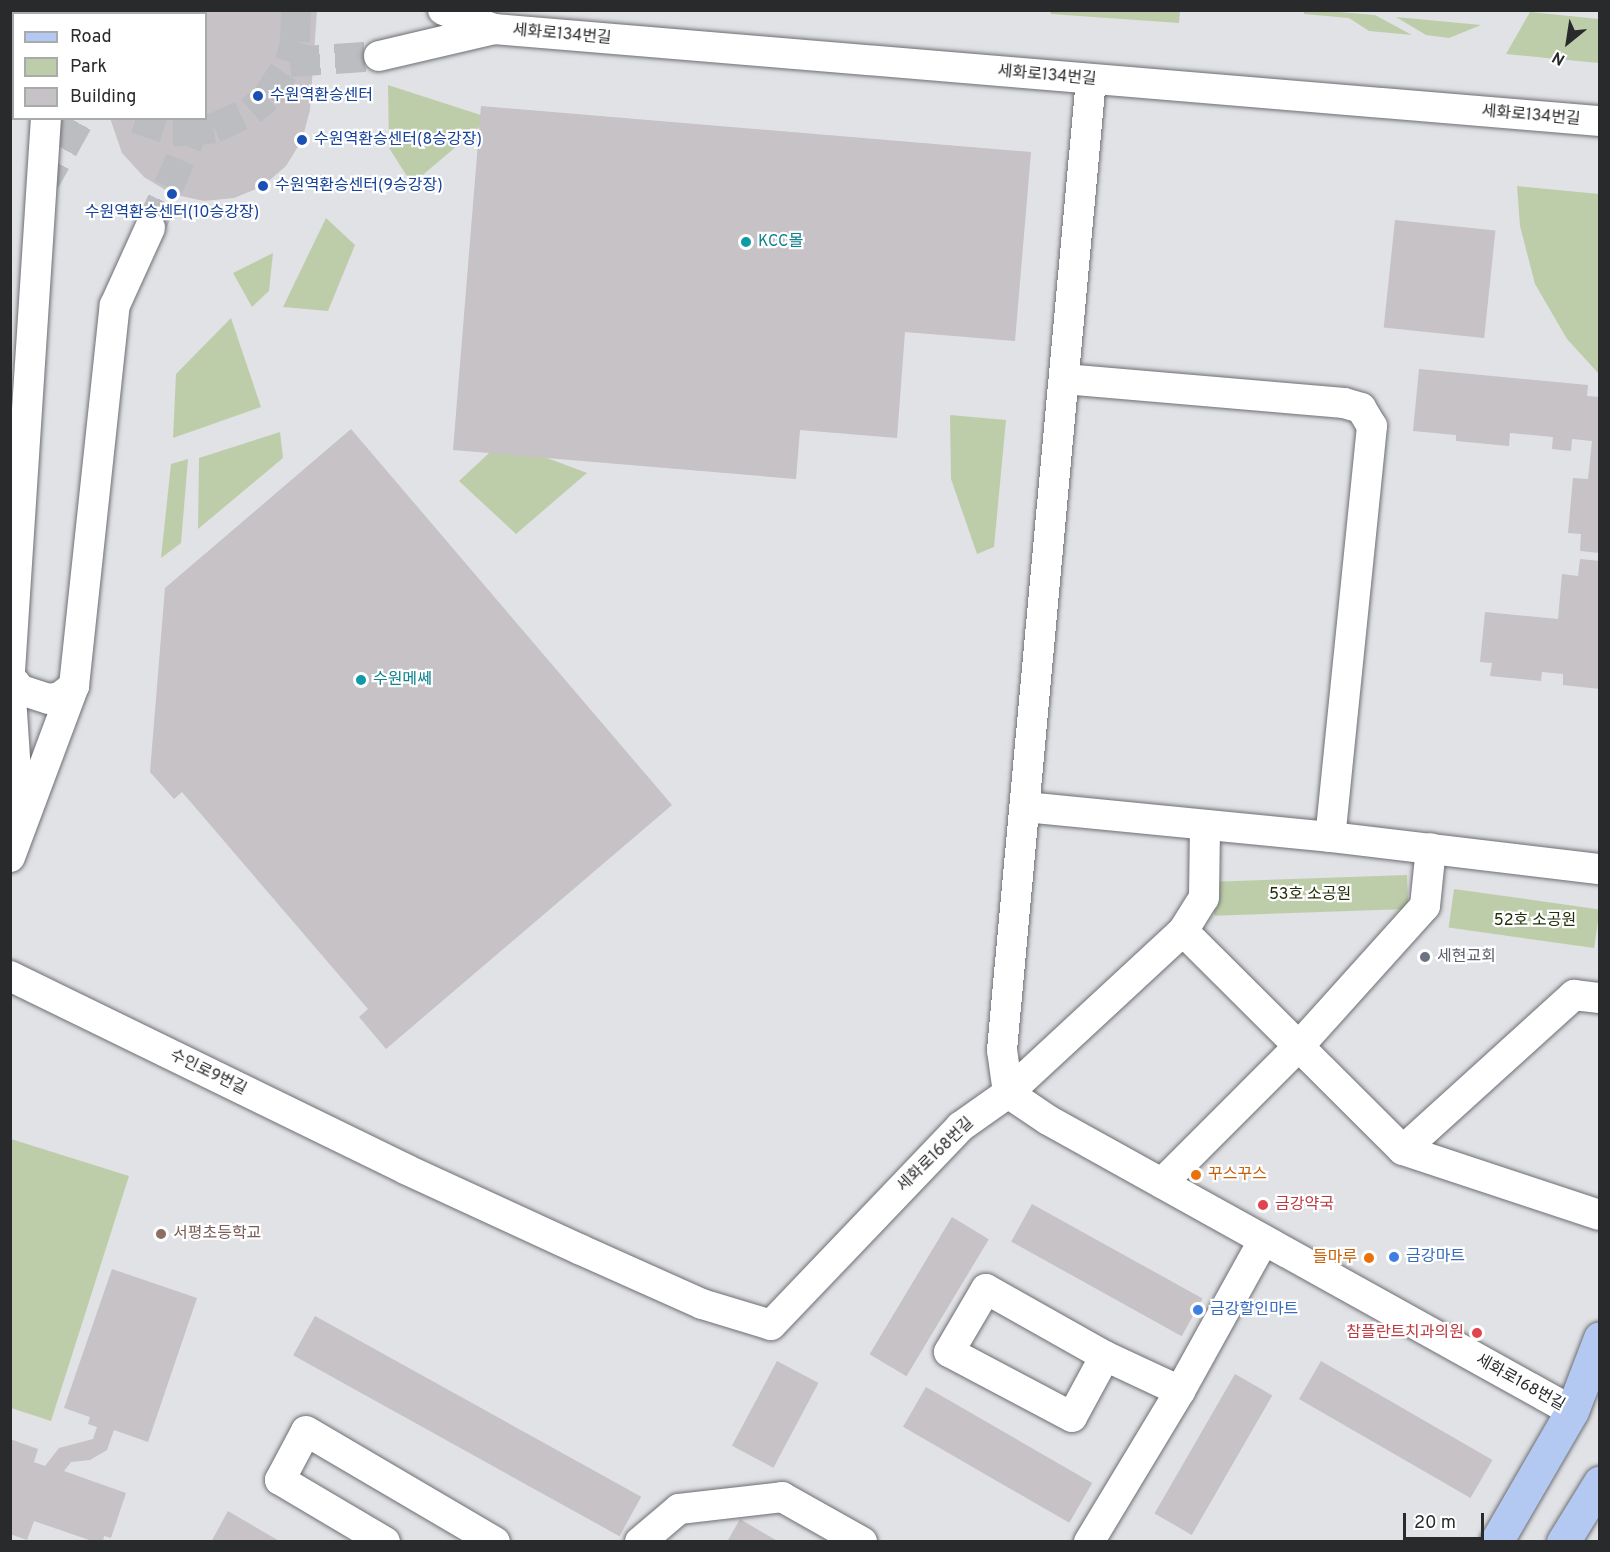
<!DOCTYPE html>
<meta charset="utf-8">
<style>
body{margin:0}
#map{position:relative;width:1610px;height:1552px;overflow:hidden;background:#e0e2e6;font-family:Overpass,"Noto Sans KR",sans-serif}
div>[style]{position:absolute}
.green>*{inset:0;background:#becda9;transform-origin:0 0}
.building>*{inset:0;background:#c6c2c5;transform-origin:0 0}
.minor-tunnel>*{height:30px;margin-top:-15px;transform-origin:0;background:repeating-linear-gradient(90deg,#bbbdc1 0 30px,transparent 0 45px)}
.roads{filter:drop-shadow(0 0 2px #6e6f73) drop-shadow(0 0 2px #6e6f73)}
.minor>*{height:30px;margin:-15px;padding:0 15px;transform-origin:15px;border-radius:15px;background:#fff}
.major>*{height:33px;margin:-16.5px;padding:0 16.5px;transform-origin:16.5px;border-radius:16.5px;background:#b4c9f2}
.dots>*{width:16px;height:16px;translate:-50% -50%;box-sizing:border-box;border:3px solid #fff;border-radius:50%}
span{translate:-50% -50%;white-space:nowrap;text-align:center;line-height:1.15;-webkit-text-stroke:4.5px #fff;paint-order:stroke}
.street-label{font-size:16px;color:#292a2b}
.transit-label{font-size:16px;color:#164399}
.left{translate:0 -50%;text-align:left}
.culture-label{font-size:16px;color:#0d838f}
.park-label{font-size:16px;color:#212e08}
.worship-label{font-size:16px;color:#5b616d}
.food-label{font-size:16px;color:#c56008}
.right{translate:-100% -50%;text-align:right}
.health-label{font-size:16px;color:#be3a42}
.education-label{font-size:16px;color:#785e54}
.shop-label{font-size:16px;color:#366cbe}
.frame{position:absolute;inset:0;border:12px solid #292a2b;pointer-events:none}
.legend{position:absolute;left:12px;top:12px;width:195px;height:108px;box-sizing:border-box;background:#fff;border:2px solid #a9aaaa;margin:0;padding:8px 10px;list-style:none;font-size:18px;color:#292a2b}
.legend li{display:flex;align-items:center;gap:12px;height:30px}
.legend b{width:30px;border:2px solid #a9aaaa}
.north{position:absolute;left:1538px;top:12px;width:60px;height:60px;-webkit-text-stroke:4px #fff;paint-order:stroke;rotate:210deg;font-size:16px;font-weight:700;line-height:24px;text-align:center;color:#292a2b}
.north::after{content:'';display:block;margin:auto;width:21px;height:27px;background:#292a2b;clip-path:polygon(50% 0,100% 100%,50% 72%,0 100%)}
.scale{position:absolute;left:1403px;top:1513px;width:81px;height:27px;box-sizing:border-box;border:3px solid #292a2b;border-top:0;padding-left:8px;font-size:18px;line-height:21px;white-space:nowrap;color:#292a2b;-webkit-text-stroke:4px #fff;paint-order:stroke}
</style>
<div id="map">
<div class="green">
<i style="clip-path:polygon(1315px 10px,1375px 15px,1412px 35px,1369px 31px,1349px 18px,1304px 14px,1304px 11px)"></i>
<i style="clip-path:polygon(1050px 11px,1050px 10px,1180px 11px,1179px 23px,1051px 14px)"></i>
<i style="clip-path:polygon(1530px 12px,1599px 19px,1599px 63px,1506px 54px)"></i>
<i style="clip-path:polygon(1396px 17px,1481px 25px,1449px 38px,1426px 35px)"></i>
<i style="clip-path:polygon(388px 85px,490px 118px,412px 184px,389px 148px)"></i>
<i style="clip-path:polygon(1517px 186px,1599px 194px,1599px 374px,1567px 339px,1535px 284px,1520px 226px)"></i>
<i style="clip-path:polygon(326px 218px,355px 245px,328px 311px,283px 307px)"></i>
<i style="clip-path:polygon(273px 253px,269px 291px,252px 307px,233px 273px)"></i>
<i style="clip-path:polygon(231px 318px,261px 407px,173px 438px,176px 374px)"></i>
<i style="clip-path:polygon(950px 415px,1006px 420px,994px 547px,977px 554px,951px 479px)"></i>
<i style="clip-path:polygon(280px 432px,283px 458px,198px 529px,199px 458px)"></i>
<i style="clip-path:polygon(502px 441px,587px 473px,516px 534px,459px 481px)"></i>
<i style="clip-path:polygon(188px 459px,181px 543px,161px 558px,171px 464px)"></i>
<i style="left:1407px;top:875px;width:34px;height:194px;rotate:88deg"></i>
<i style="left:1454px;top:889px;width:147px;height:39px;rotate:8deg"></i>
<i style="clip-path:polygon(11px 1139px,129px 1176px,51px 1421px,11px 1408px)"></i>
</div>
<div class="building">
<i style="clip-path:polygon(111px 10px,317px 10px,310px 110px,302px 140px,286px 166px,263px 186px,234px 198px,204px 201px,172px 194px,144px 177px,122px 153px,110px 118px,206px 118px,206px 14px,111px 14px)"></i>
<i style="clip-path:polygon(481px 106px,1031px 152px,1015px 341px,905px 332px,897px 438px,800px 430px,796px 479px,453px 450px)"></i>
<i style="left:1395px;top:220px;width:101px;height:108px;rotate:6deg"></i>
<i style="clip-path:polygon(1419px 369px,1588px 385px,1587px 396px,1600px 397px,1600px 553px,1580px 551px,1581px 534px,1568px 533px,1573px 478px,1588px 479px,1592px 441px,1572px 439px,1571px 451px,1552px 449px,1553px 437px,1510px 433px,1509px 446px,1456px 441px,1456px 435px,1413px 431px)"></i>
<i style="clip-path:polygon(351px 429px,672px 805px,386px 1049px,359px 1017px,368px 1009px,182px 792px,174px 799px,150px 772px,165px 588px)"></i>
<i style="clip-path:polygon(1580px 559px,1600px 561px,1600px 689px,1563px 685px,1563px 674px,1542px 672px,1541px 681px,1490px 676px,1492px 663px,1480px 662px,1485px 612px,1558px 619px,1562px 574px,1578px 576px)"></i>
<i style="left:1032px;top:1204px;width:195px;height:43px;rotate:29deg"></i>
<i style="left:952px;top:1217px;width:43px;height:160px;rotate:31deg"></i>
<i style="clip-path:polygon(112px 1269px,197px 1298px,148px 1442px,114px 1430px,107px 1450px,90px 1460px,71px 1462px,64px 1471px,126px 1493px,111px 1538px,104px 1536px,103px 1542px,95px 1542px,34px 1521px,27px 1540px,10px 1534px,10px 1439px,38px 1449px,34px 1462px,45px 1466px,59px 1448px,93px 1439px,97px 1427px,88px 1424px,90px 1417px,64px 1408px)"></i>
<i style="left:315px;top:1316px;width:373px;height:45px;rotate:29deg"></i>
<i style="left:777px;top:1361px;width:47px;height:96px;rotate:28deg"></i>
<i style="left:1321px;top:1361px;width:198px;height:44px;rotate:30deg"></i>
<i style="left:1235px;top:1374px;width:43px;height:161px;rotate:30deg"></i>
<i style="left:926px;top:1387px;width:192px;height:46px;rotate:30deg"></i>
<i style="clip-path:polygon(228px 1511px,281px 1542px,211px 1542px)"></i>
<i style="clip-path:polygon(740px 1519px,779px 1542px,727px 1542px)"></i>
</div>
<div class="minor-tunnel">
<i style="left:53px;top:14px;width:4px;rotate:-90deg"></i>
<i style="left:77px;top:14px;width:4px;rotate:-90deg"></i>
<i style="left:290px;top:62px;width:89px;rotate:-3.9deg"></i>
<i style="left:136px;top:118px;width:39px;rotate:19deg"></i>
<i style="left:173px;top:131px;width:20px"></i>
<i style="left:193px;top:131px;width:21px;rotate:-8deg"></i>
<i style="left:214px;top:128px;width:41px;rotate:-24.7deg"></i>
<i style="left:251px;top:111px;width:21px;rotate:-41deg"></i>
<i style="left:267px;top:97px;width:42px;rotate:-56.7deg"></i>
<i style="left:290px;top:62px;width:21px;rotate:-76deg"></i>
<i style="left:295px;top:42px;width:32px;rotate:-88deg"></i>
<i style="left:41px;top:188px;width:80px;rotate:-60.9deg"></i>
<i style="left:150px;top:228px;width:106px;rotate:-66.1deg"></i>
</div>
<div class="roads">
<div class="minor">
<i style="left:443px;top:10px;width:54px;rotate:20.4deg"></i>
<i style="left:494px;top:29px;width:1110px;rotate:4.76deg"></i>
<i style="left:379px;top:56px;width:118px;rotate:-13.2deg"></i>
<i style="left:1064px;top:379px;width:281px;rotate:4.9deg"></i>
<i style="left:1344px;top:403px;width:18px;rotate:16deg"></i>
<i style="left:1361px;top:408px;width:21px;rotate:59deg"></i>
<i style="left:1372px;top:426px;width:413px;rotate:95.8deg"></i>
<i style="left:10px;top:671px;width:554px;rotate:-86.28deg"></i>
<i style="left:10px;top:677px;width:17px;rotate:50deg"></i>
<i style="left:21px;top:690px;width:29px;rotate:18deg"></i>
<i style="left:49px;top:699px;width:11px;rotate:-10deg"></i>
<i style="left:60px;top:697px;width:18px;rotate:-38deg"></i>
<i style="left:10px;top:682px;width:137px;rotate:86.2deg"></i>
<i style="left:1025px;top:807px;width:306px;rotate:5.6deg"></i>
<i style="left:1330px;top:837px;width:272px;rotate:6.8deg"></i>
<i style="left:10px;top:857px;width:183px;rotate:-69.5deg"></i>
<i style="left:74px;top:686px;width:383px;rotate:-83.9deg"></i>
<i style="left:115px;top:305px;width:85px;rotate:-65.6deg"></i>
<i style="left:1183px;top:931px;width:310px;rotate:44.9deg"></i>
<i style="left:1403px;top:1150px;width:207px;rotate:18.3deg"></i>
<i style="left:10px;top:976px;width:440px;rotate:26deg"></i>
<i style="left:405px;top:1169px;width:192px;rotate:24.7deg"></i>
<i style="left:579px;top:1249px;width:135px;rotate:24.1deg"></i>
<i style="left:702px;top:1304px;width:72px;rotate:16.9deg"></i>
<i style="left:771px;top:1325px;width:274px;rotate:-46.3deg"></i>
<i style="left:960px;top:1127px;width:59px;rotate:-35.3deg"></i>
<i style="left:1008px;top:1093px;width:48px;rotate:34deg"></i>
<i style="left:1048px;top:1120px;width:599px;rotate:29.05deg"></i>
<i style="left:1008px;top:1093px;width:43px;rotate:-97.9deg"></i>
<i style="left:1002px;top:1050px;width:974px;rotate:-84.76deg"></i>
<i style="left:1008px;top:1093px;width:238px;rotate:-42.8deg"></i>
<i style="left:1183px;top:931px;width:39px;rotate:-58deg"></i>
<i style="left:1204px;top:898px;width:72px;rotate:-89.2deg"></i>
<i style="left:1403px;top:1150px;width:231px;rotate:-42.2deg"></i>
<i style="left:1574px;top:995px;width:26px;rotate:7deg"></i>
<i style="left:1162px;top:1183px;width:194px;rotate:-45deg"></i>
<i style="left:1299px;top:1046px;width:188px;rotate:-48deg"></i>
<i style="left:1425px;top:906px;width:58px;rotate:-84.1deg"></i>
<i style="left:1105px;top:1356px;width:69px;rotate:118.4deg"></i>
<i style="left:1072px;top:1417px;width:139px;rotate:-152.1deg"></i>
<i style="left:949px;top:1352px;width:73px;rotate:-59.6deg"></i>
<i style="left:986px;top:1289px;width:137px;rotate:29.4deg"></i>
<i style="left:1105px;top:1356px;width:83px;rotate:25deg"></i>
<i style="left:385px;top:1542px;width:122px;rotate:-149.4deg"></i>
<i style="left:280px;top:1480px;width:55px;rotate:-62deg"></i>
<i style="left:306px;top:1431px;width:219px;rotate:30.4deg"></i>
<i style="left:640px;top:1542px;width:51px;rotate:-40.2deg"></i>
<i style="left:679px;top:1509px;width:104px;rotate:-6.6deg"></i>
<i style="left:782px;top:1497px;width:92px;rotate:29.4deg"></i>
<i style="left:1089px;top:1542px;width:176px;rotate:-58.9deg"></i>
<i style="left:1180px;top:1391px;width:171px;rotate:-61deg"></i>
</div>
<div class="major">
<i style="left:1496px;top:1542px;width:151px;rotate:-59.9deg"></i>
<i style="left:1572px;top:1411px;width:78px;rotate:-69deg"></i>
<i style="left:1563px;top:1542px;width:70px;rotate:-58.3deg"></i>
</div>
</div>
<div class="dots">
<i style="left:258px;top:96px;background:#1a4fb4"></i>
<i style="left:302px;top:140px;background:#1a4fb4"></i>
<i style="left:263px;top:186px;background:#1a4fb4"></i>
<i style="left:172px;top:194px;background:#1a4fb4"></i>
<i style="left:746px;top:242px;background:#0f9aa8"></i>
<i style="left:361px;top:680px;background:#0f9aa8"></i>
<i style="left:1425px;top:957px;background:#6b7280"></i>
<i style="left:1196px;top:1175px;background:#e8710a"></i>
<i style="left:1263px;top:1205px;background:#e0444e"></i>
<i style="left:161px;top:1234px;background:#8d6e63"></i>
<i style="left:1394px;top:1257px;background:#3f7fe0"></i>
<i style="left:1369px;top:1258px;background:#e8710a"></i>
<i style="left:1198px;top:1310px;background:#3f7fe0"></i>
<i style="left:1477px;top:1333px;background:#e0444e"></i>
</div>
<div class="street-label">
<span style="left:562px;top:35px;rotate:5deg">세화로134번길</span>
<span style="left:1047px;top:76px;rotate:5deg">세화로134번길</span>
<span style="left:1531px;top:116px;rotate:5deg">세화로134번길</span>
<span style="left:208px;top:1073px;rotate:26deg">수인로9번길</span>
<span style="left:936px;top:1155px;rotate:-44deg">세화로168번길</span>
<span style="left:1520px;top:1383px;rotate:29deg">세화로168번길</span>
</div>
<div class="transit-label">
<span class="left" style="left:270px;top:96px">수원역환승센터</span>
<span class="left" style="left:314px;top:140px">수원역환승센터(8승강장)</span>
<span class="left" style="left:275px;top:186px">수원역환승센터(9승강장)</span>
<span style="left:172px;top:213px">수원역환승센터(10승강장)</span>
</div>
<div class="culture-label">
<span class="left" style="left:758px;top:242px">KCC몰</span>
<span class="left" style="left:373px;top:680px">수원메쎄</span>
</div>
<div class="park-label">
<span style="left:1310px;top:895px">53호 소공원</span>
<span style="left:1535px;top:921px">52호 소공원</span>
</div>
<div class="worship-label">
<span class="left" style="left:1437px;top:957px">세현교회</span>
</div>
<div class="food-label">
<span class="left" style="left:1208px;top:1175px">꾸스꾸스</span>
<span class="right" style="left:1357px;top:1258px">들마루</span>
</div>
<div class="health-label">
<span class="left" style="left:1275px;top:1205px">금강약국</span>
<span class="right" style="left:1464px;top:1333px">참플란트치과의원</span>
</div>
<div class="education-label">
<span class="left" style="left:173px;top:1234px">서평초등학교</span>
</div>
<div class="shop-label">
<span class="left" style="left:1406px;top:1257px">금강마트</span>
<span class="left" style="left:1210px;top:1310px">금강할인마트</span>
</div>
<div class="frame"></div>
<ul class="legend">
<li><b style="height:8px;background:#b4c9f2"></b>Road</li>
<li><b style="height:16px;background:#becda9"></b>Park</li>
<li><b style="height:16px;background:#c6c2c5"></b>Building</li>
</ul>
<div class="north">N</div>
<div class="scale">20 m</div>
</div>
